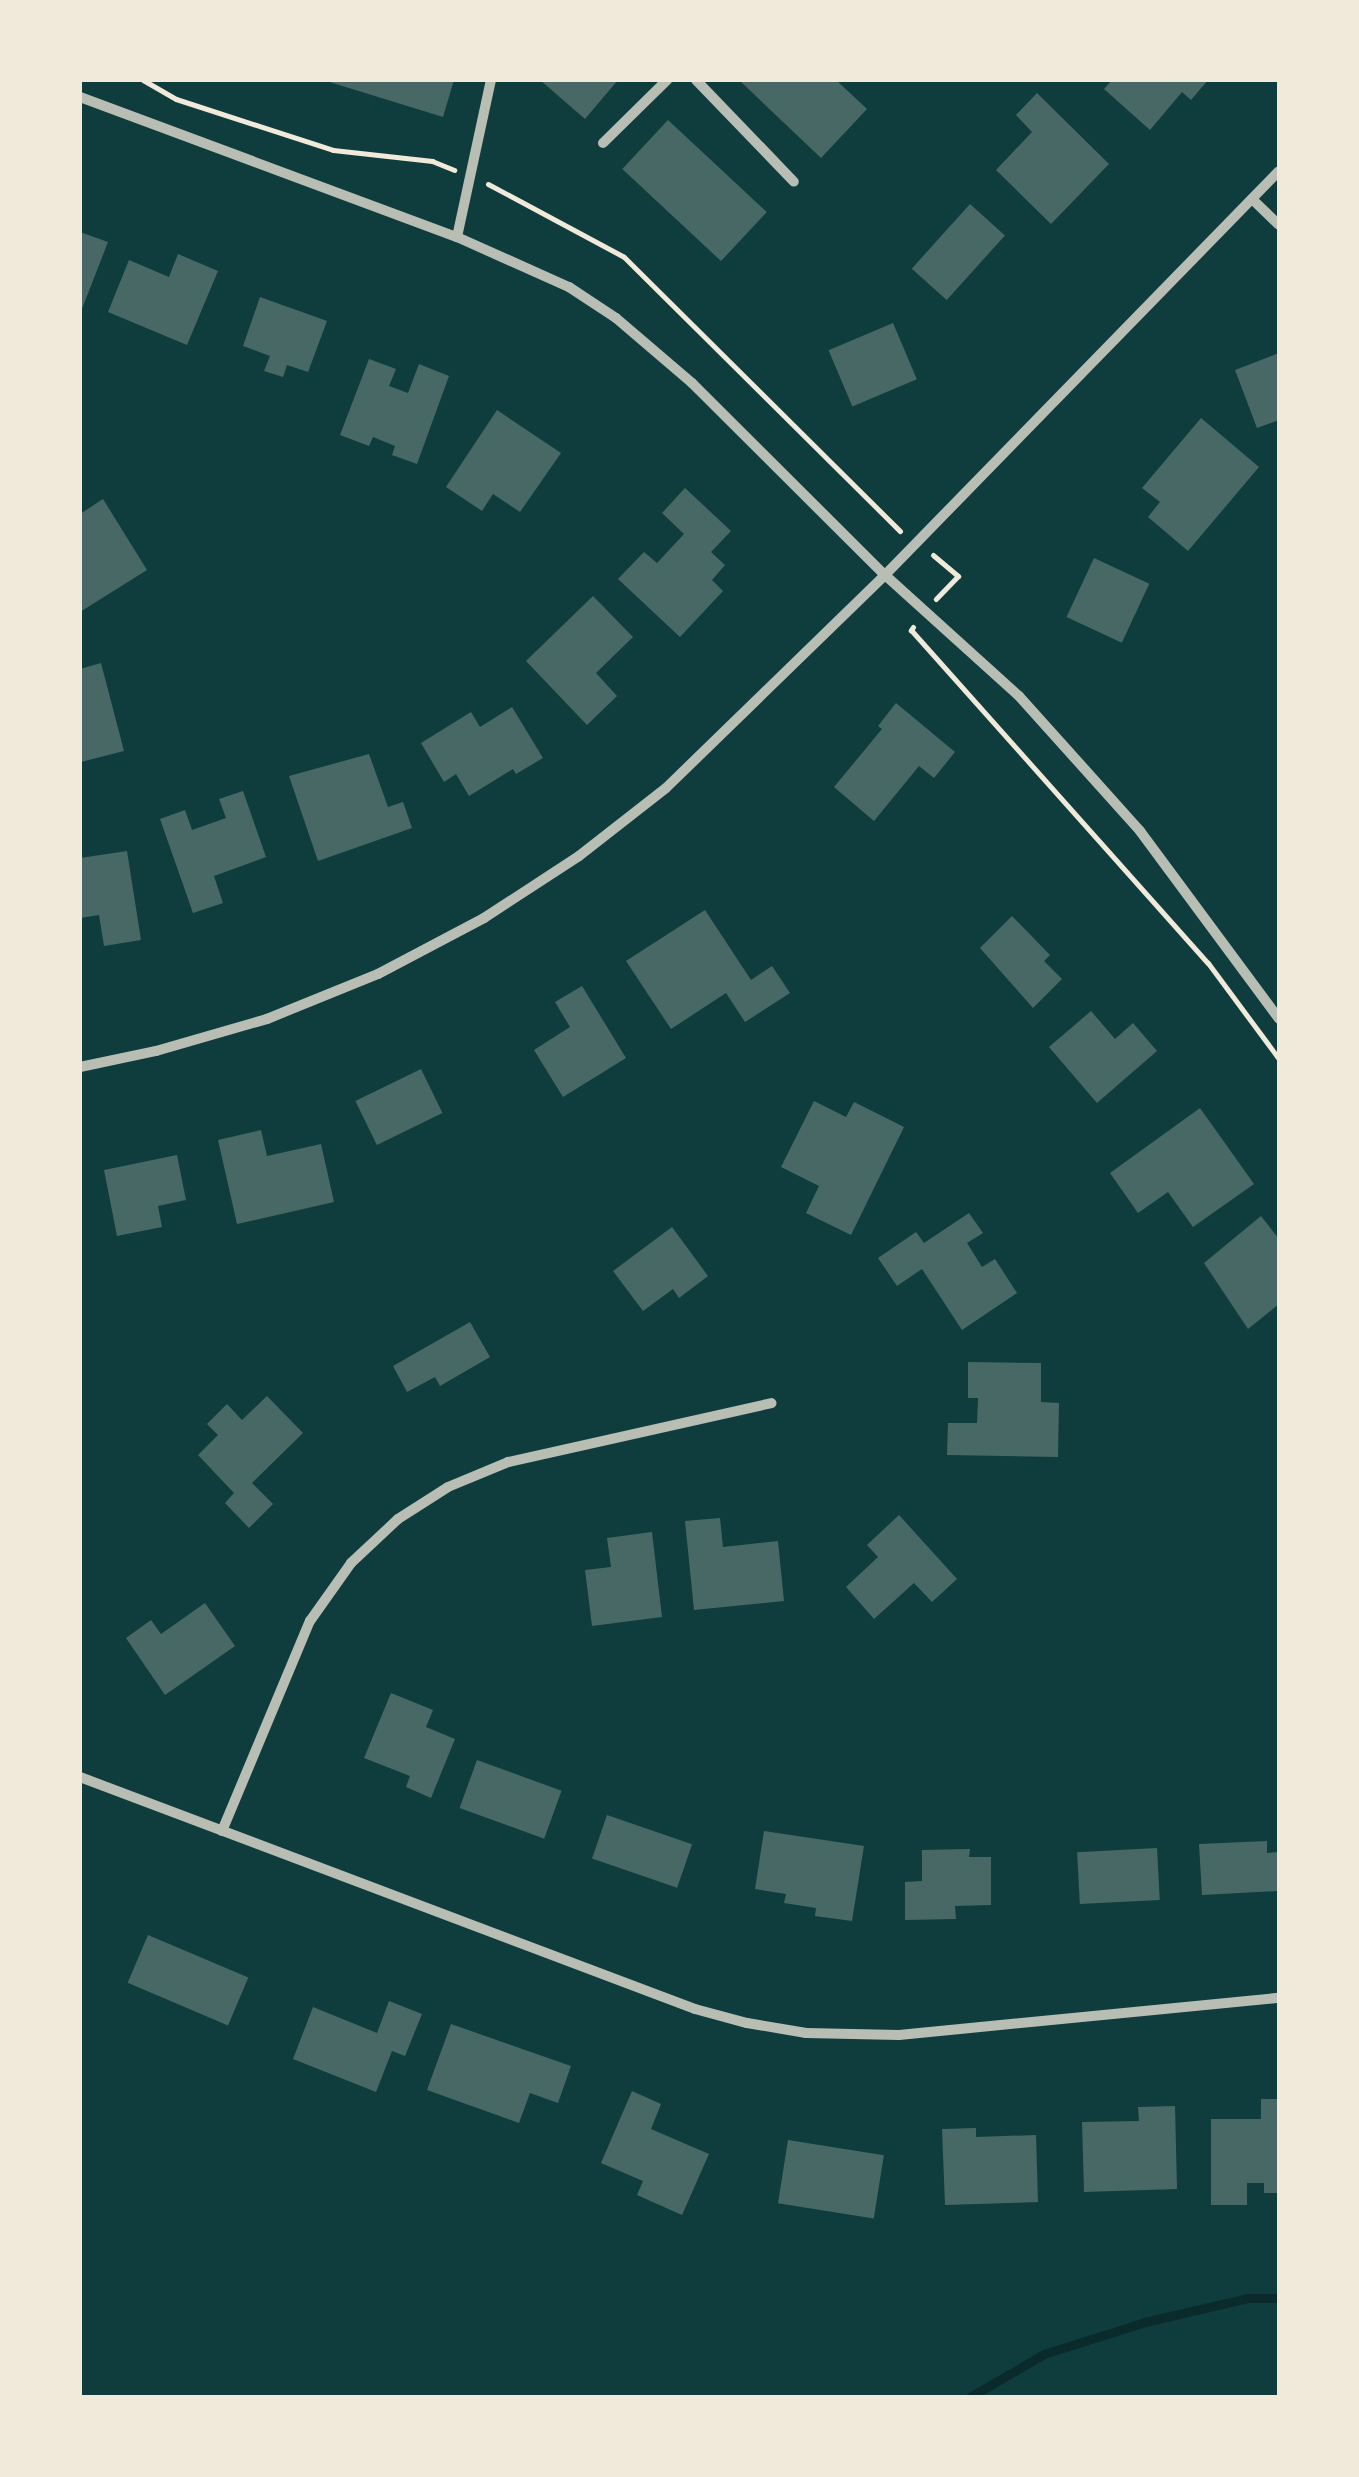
<!DOCTYPE html>
<style>
body{margin:0}
#map{position:relative;width:1359px;height:2477px;overflow:hidden;background:#0f3d3e;font-family:"IBM Plex Sans",sans-serif}
div>[style]{position:absolute}
.stream>*{height:9px;margin:-4.5px;padding:0 4.5px;transform-origin:4.5px;border-radius:4.5px;background:#0a2a2b}
.building>*{inset:0;background:#486865;transform-origin:0 0}
.path>*{height:5px;margin:-2.5px;padding:0 2.5px;transform-origin:2.5px;border-radius:2.5px;background:#f1e9da}
.minor>*{height:10px;margin:-5px;padding:0 5px;transform-origin:5px;border-radius:5px;background:#b8beb3}
span{translate:-50% -50%;white-space:nowrap;text-align:center;line-height:1.15;-webkit-text-stroke:10px #f1e9da;paint-order:stroke}
.frame{position:absolute;inset:0;border:82px solid #f1e9da;pointer-events:none}
</style>
<div id="map">
<div class="stream">
<i style="left:970px;top:2397px;width:86px;rotate:-30.2deg"></i>
<i style="left:1044px;top:2354px;width:106px;rotate:-17.6deg"></i>
<i style="left:1145px;top:2322px;width:106px;rotate:-13.1deg"></i>
<i style="left:1248px;top:2298px;width:31px"></i>
</div>
<div class="building">
<i style="clip-path:polygon(323px 80px,454px 80px,443px 117px)"></i>
<i style="clip-path:polygon(540px 80px,618px 80px,585px 119px)"></i>
<i style="clip-path:polygon(739px 80px,836px 80px,867px 109px,821px 158px)"></i>
<i style="clip-path:polygon(1112px 80px,1208px 80px,1191px 100px,1182px 92px,1150px 130px,1104px 89px)"></i>
<i style="clip-path:polygon(1037px 93px,1109px 164px,1051px 224px,996px 170px,1032px 132px,1016px 115px)"></i>
<i style="left:668px;top:120px;width:135px;height:67px;rotate:43deg"></i>
<i style="left:970px;top:204px;width:47px;height:87px;rotate:42deg"></i>
<i style="clip-path:polygon(80px 232px,108px 242px,80px 314px)"></i>
<i style="clip-path:polygon(178px 254px,218px 271px,187px 345px,108px 312px,129px 260px,169px 277px)"></i>
<i style="clip-path:polygon(260px 297px,327px 321px,308px 372px,287px 365px,283px 377px,264px 371px,270px 356px,243px 346px)"></i>
<i style="left:893px;top:323px;width:61px;height:70px;rotate:67deg"></i>
<i style="clip-path:polygon(1279px 353px,1279px 420px,1257px 428px,1235px 370px)"></i>
<i style="clip-path:polygon(369px 359px,396px 369px,389px 386px,408px 393px,419px 364px,449px 376px,417px 464px,392px 455px,395px 446px,373px 437px,369px 446px,340px 435px)"></i>
<i style="clip-path:polygon(497px 410px,561px 453px,520px 512px,493px 494px,482px 511px,446px 487px)"></i>
<i style="clip-path:polygon(1201px 418px,1259px 467px,1188px 551px,1148px 517px,1160px 502px,1142px 488px)"></i>
<i style="clip-path:polygon(685px 488px,731px 531px,711px 552px,725px 565px,712px 580px,723px 591px,680px 637px,618px 579px,644px 552px,657px 563px,684px 534px,662px 513px)"></i>
<i style="clip-path:polygon(103px 499px,147px 570px,80px 612px,80px 514px)"></i>
<i style="left:1094px;top:558px;width:61px;height:65px;rotate:25deg"></i>
<i style="clip-path:polygon(593px 596px,633px 637px,596px 673px,617px 696px,587px 725px,526px 661px)"></i>
<i style="clip-path:polygon(101px 663px,124px 751px,81px 762px,80px 669px)"></i>
<i style="clip-path:polygon(896px 703px,955px 752px,934px 778px,919px 766px,874px 821px,834px 787px,882px 729px,878px 726px)"></i>
<i style="clip-path:polygon(512px 707px,543px 758px,516px 774px,513px 769px,469px 796px,456px 774px,444px 782px,421px 743px,471px 712px,480px 727px)"></i>
<i style="clip-path:polygon(369px 754px,388px 807px,403px 802px,412px 828px,318px 861px,289px 776px)"></i>
<i style="clip-path:polygon(243px 791px,266px 857px,214px 876px,223px 903px,193px 913px,160px 819px,185px 810px,192px 830px,226px 818px,219px 799px)"></i>
<i style="clip-path:polygon(127px 851px,141px 940px,104px 946px,99px 915px,80px 918px,80px 858px)"></i>
<i style="clip-path:polygon(705px 910px,751px 980px,772px 966px,790px 993px,745px 1022px,726px 993px,671px 1029px,626px 961px)"></i>
<i style="clip-path:polygon(1012px 916px,1050px 955px,1044px 961px,1062px 979px,1033px 1008px,980px 948px)"></i>
<i style="clip-path:polygon(582px 986px,626px 1058px,563px 1097px,534px 1050px,570px 1027px,555px 1002px)"></i>
<i style="clip-path:polygon(1091px 1011px,1115px 1039px,1133px 1023px,1157px 1051px,1097px 1103px,1049px 1047px)"></i>
<i style="left:421px;top:1069px;width:49px;height:73px;rotate:64deg"></i>
<i style="clip-path:polygon(814px 1101px,846px 1117px,854px 1102px,904px 1127px,851px 1235px,806px 1213px,819px 1186px,781px 1167px)"></i>
<i style="clip-path:polygon(1200px 1108px,1254px 1184px,1193px 1227px,1168px 1192px,1138px 1213px,1110px 1173px)"></i>
<i style="clip-path:polygon(261px 1130px,267px 1156px,321px 1144px,334px 1202px,237px 1224px,218px 1140px)"></i>
<i style="clip-path:polygon(177px 1155px,186px 1200px,158px 1206px,162px 1227px,117px 1236px,104px 1170px)"></i>
<i style="clip-path:polygon(969px 1213px,983px 1233px,967px 1243px,982px 1267px,995px 1259px,1017px 1293px,962px 1330px,922px 1269px,897px 1286px,878px 1258px,916px 1232px,924px 1243px)"></i>
<i style="clip-path:polygon(1261px 1216px,1279px 1239px,1279px 1304px,1248px 1329px,1204px 1263px)"></i>
<i style="clip-path:polygon(672px 1227px,708px 1276px,679px 1298px,673px 1289px,643px 1311px,613px 1271px)"></i>
<i style="clip-path:polygon(470px 1322px,490px 1357px,440px 1386px,435px 1377px,407px 1392px,393px 1366px)"></i>
<i style="clip-path:polygon(968px 1362px,1041px 1363px,1041px 1402px,1059px 1403px,1058px 1457px,947px 1455px,948px 1423px,977px 1423px,978px 1398px,968px 1398px)"></i>
<i style="clip-path:polygon(267px 1396px,303px 1433px,252px 1483px,273px 1504px,249px 1528px,225px 1503px,234px 1493px,198px 1455px,218px 1435px,207px 1424px,227px 1404px,242px 1420px)"></i>
<i style="clip-path:polygon(899px 1515px,957px 1579px,932px 1602px,914px 1583px,874px 1619px,846px 1587px,878px 1557px,867px 1545px)"></i>
<i style="clip-path:polygon(720px 1518px,723px 1547px,778px 1541px,784px 1601px,694px 1610px,685px 1521px)"></i>
<i style="clip-path:polygon(652px 1532px,662px 1617px,592px 1626px,585px 1570px,611px 1567px,607px 1538px)"></i>
<i style="clip-path:polygon(205px 1603px,235px 1646px,165px 1695px,126px 1638px,151px 1620px,161px 1634px)"></i>
<i style="clip-path:polygon(391px 1693px,433px 1710px,426px 1727px,455px 1739px,431px 1798px,406px 1787px,410px 1776px,364px 1758px)"></i>
<i style="left:477px;top:1760px;width:90px;height:51px;rotate:20deg"></i>
<i style="left:607px;top:1815px;width:90px;height:46px;rotate:19deg"></i>
<i style="clip-path:polygon(764px 1831px,864px 1846px,852px 1921px,815px 1916px,816px 1908px,784px 1903px,786px 1894px,755px 1889px)"></i>
<i style="clip-path:polygon(1267px 1841px,1267px 1853px,1279px 1852px,1279px 1891px,1202px 1895px,1199px 1844px)"></i>
<i style="left:1157px;top:1848px;width:52px;height:80px;rotate:87deg"></i>
<i style="clip-path:polygon(970px 1849px,969px 1857px,991px 1857px,991px 1905px,955px 1906px,956px 1919px,905px 1920px,905px 1882px,922px 1881px,922px 1850px)"></i>
<i style="left:148px;top:1935px;width:109px;height:52px;rotate:23deg"></i>
<i style="clip-path:polygon(389px 2001px,422px 2014px,405px 2056px,392px 2051px,376px 2092px,293px 2059px,313px 2007px,377px 2033px)"></i>
<i style="clip-path:polygon(451px 2024px,571px 2066px,558px 2103px,530px 2093px,519px 2123px,427px 2090px)"></i>
<i style="clip-path:polygon(632px 2091px,661px 2104px,651px 2129px,709px 2154px,682px 2215px,637px 2195px,643px 2181px,601px 2163px)"></i>
<i style="clip-path:polygon(1261px 2099px,1279px 2099px,1279px 2193px,1264px 2193px,1264px 2183px,1247px 2183px,1247px 2205px,1211px 2205px,1211px 2119px,1261px 2119px)"></i>
<i style="clip-path:polygon(1175px 2106px,1177px 2189px,1084px 2192px,1082px 2122px,1139px 2121px,1138px 2107px)"></i>
<i style="clip-path:polygon(976px 2128px,976px 2137px,1036px 2135px,1038px 2202px,945px 2205px,942px 2129px)"></i>
<i style="left:788px;top:2140px;width:97px;height:64px;rotate:9deg"></i>
</div>
<div class="path">
<i style="left:143px;top:80px;width:38px;rotate:30deg"></i>
<i style="left:176px;top:99px;width:165px;rotate:18deg"></i>
<i style="left:333px;top:150px;width:100px;rotate:6.3deg"></i>
<i style="left:432px;top:161px;width:24px;rotate:22deg"></i>
<i style="left:488px;top:184px;width:154px;rotate:28.2deg"></i>
<i style="left:624px;top:257px;width:389px;rotate:44.8deg"></i>
<i style="left:933px;top:555px;width:33px;rotate:40deg"></i>
<i style="left:958px;top:576px;width:32px;rotate:134deg"></i>
<i style="left:913px;top:627px;width:4px;rotate:124deg"></i>
<i style="left:911px;top:630px;width:446px;rotate:48.3deg"></i>
<i style="left:1208px;top:963px;width:119px;rotate:53.5deg"></i>
</div>
<div class="minor">
<i style="left:696px;top:80px;width:141px;rotate:46.1deg"></i>
<i style="left:80px;top:97px;width:402px;rotate:20.4deg"></i>
<i style="left:457px;top:237px;width:123px;rotate:24.1deg"></i>
<i style="left:569px;top:287px;width:56px;rotate:33.4deg"></i>
<i style="left:616px;top:318px;width:100px;rotate:40.5deg"></i>
<i style="left:692px;top:383px;width:272px;rotate:44.9deg"></i>
<i style="left:885px;top:575px;width:181px;rotate:42.1deg"></i>
<i style="left:1019px;top:696px;width:181px;rotate:48.1deg"></i>
<i style="left:1140px;top:831px;width:234px;rotate:53.5deg"></i>
<i style="left:603px;top:143px;width:90px;rotate:-44.5deg"></i>
<i style="left:1252px;top:199px;width:37px;rotate:44deg"></i>
<i style="left:457px;top:237px;width:161px;rotate:-77.8deg"></i>
<i style="left:80px;top:1067px;width:78px;rotate:-11.9deg"></i>
<i style="left:156px;top:1051px;width:116px;rotate:-16.1deg"></i>
<i style="left:267px;top:1019px;width:120px;rotate:-22.1deg"></i>
<i style="left:378px;top:974px;width:120px;rotate:-27.8deg"></i>
<i style="left:484px;top:918px;width:113px;rotate:-33.1deg"></i>
<i style="left:579px;top:856px;width:110px;rotate:-38deg"></i>
<i style="left:666px;top:788px;width:305px;rotate:-44.2deg"></i>
<i style="left:885px;top:575px;width:564px;rotate:-45.72deg"></i>
<i style="left:80px;top:1777px;width:657px;rotate:20.67deg"></i>
<i style="left:695px;top:2009px;width:54px;rotate:15.1deg"></i>
<i style="left:747px;top:2023px;width:60px;rotate:9.6deg"></i>
<i style="left:806px;top:2033px;width:93px;rotate:1.2deg"></i>
<i style="left:899px;top:2035px;width:382px;rotate:-5.6deg"></i>
<i style="left:222px;top:1831px;width:228px;rotate:-67.3deg"></i>
<i style="left:310px;top:1621px;width:71px;rotate:-54.7deg"></i>
<i style="left:351px;top:1563px;width:64px;rotate:-43.1deg"></i>
<i style="left:398px;top:1519px;width:59px;rotate:-32.6deg"></i>
<i style="left:448px;top:1487px;width:65px;rotate:-22.6deg"></i>
<i style="left:508px;top:1462px;width:270px;rotate:-12.6deg"></i>
</div>
<div class="frame"></div>
</div>
